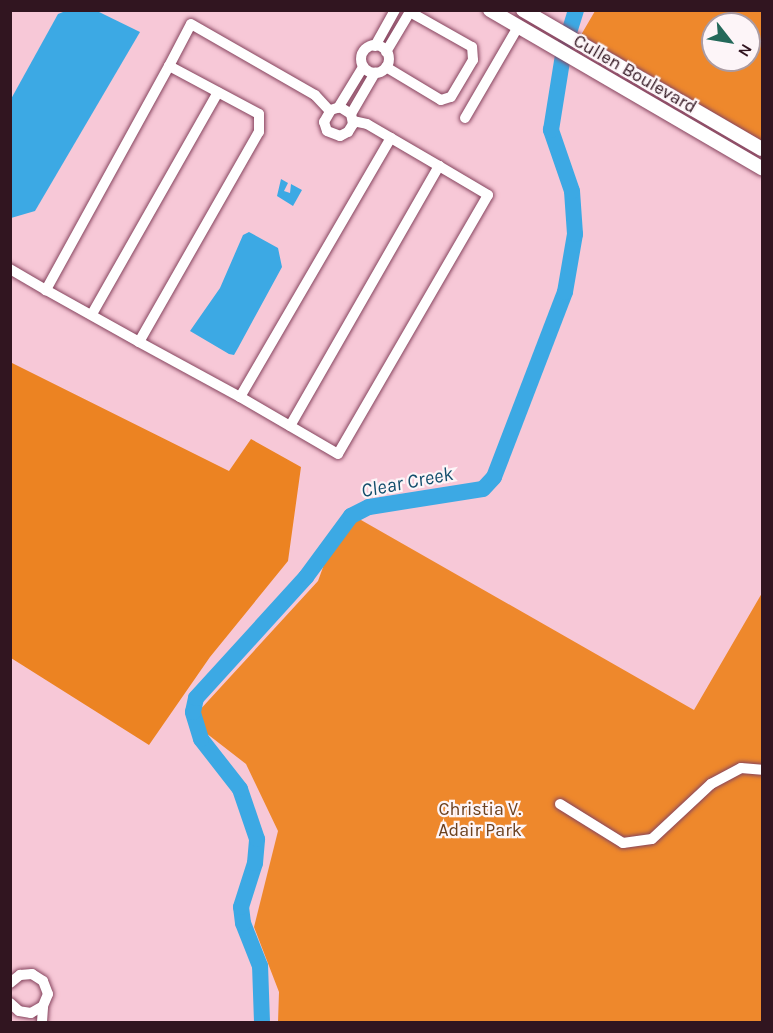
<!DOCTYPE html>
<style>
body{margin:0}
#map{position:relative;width:773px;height:1033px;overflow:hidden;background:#f7c8d7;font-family:Karla,sans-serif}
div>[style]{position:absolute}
.green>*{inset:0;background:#ee882c}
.forest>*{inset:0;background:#ec8322}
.water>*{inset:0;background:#3ca9e4}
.river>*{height:16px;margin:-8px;padding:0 8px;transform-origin:8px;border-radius:8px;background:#3ca9e4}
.roads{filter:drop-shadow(0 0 2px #86445e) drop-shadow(0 0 2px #86445e)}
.minor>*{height:10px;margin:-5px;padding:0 5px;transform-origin:5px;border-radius:5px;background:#fff}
.minor>.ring{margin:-5px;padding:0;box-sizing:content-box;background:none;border:10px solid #fff;border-radius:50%}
.major>*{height:14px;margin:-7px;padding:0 7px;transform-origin:7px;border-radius:7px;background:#fff}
span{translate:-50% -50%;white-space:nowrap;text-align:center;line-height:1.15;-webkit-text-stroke:4.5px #fdf5f8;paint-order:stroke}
.street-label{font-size:18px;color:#311520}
.park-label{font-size:18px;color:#6c411f}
.water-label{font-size:20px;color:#144e6c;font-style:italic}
.frame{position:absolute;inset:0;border:12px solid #311520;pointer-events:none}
.north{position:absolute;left:701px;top:12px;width:60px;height:60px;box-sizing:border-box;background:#fdf5f8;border:2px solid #ab9ba2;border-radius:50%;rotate:121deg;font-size:16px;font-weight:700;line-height:24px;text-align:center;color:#311520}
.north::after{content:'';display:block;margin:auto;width:21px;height:27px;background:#24695a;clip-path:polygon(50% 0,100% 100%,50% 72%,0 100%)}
</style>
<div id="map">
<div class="green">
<i style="clip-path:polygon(evenodd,595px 11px,762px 11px,762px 141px,581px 35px,595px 11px,713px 24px,749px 24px,749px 60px,713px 60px,713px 24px)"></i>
<i style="clip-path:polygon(354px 516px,694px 710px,762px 593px,762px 1022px,278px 1022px,279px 992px,254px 927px,278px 831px,246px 764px,206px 733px,197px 713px,318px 581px,330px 548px)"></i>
</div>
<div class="forest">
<i style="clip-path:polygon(10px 362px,229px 471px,251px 439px,301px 467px,288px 561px,210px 657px,149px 745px,11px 658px)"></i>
</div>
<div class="water">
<i style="clip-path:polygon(68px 10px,97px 11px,140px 32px,35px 211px,11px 218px,11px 99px,58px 14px)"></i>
<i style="clip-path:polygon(281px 179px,288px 183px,284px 191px,290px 193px,291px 184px,302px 190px,293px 206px,277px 196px)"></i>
<i style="clip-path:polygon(249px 232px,278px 248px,282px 267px,238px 348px,234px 355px,229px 354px,190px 331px,220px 288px,243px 235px)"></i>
</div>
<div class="river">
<i style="left:262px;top:1022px;width:56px;rotate:-92deg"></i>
<i style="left:260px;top:966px;width:46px;rotate:-111.6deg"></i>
<i style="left:243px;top:923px;width:16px;rotate:-97deg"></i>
<i style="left:241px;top:907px;width:46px;rotate:-72.3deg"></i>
<i style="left:255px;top:863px;width:24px;rotate:-85deg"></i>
<i style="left:257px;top:839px;width:53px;rotate:-108.8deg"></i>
<i style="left:240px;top:789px;width:63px;rotate:-128deg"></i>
<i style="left:201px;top:739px;width:28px;rotate:-107deg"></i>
<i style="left:193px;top:712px;width:14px;rotate:-78deg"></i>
<i style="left:196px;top:698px;width:164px;rotate:-47.7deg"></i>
<i style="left:306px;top:577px;width:76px;rotate:-53.6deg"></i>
<i style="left:351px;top:516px;width:20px;rotate:-27deg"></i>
<i style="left:369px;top:507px;width:115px;rotate:-9deg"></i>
<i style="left:483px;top:489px;width:16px;rotate:-47deg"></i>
<i style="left:494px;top:477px;width:198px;rotate:-69deg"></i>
<i style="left:565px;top:292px;width:59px;rotate:-80.2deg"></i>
<i style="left:575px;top:234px;width:43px;rotate:-94deg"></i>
<i style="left:572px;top:191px;width:65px;rotate:-109deg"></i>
<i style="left:551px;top:130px;width:82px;rotate:-80.9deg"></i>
<i style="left:564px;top:49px;width:41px;rotate:-72.9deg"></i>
</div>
<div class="roads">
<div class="minor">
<i class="ring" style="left:361px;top:45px;width:18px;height:18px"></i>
<i style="left:375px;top:46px;width:41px;rotate:-60.9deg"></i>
<i style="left:386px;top:52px;width:49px;rotate:-59.2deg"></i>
<i style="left:169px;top:66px;width:256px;rotate:118.8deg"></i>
<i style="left:46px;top:290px;width:107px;rotate:29.2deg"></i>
<i style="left:139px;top:342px;width:242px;rotate:-60.3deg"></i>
<i style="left:259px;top:132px;width:18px;rotate:-90deg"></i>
<i style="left:259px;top:114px;width:102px;rotate:-151.9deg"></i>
<i style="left:169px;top:66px;width:47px;rotate:-62.4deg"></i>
<i style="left:191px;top:24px;width:143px;rotate:29.8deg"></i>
<i style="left:315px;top:95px;width:22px;rotate:47deg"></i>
<i style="left:386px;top:67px;width:64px;rotate:31deg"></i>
<i style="left:441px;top:100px;width:10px;rotate:-17deg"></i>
<i style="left:451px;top:97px;width:43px;rotate:-59.3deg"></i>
<i style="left:473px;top:60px;width:13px;rotate:-94deg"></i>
<i style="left:472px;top:47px;width:71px;rotate:-150.6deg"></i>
<i style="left:338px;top:108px;width:48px;rotate:-58.6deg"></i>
<i style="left:351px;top:114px;width:13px;rotate:-148deg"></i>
<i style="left:340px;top:107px;width:9px;rotate:162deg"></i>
<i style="left:331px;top:110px;width:14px;rotate:120deg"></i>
<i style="left:324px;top:122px;width:9px;rotate:72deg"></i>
<i style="left:327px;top:131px;width:14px;rotate:21deg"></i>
<i style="left:340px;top:136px;width:9px;rotate:-27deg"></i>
<i style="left:348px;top:132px;width:9px;rotate:-58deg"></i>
<i style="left:353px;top:124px;width:10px;rotate:-101deg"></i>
<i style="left:351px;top:114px;width:48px;rotate:-59.7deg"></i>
<i style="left:465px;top:118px;width:105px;rotate:-59.8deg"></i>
<i style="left:353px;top:121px;width:14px;rotate:12deg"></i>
<i style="left:367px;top:124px;width:83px;rotate:30.3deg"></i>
<i style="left:439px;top:166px;width:57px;rotate:30.6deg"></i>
<i style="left:488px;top:195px;width:299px;rotate:120.1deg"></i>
<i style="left:338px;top:454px;width:113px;rotate:-149.8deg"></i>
<i style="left:240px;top:397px;width:300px;rotate:-59.8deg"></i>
<i style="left:10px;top:269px;width:42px;rotate:30.3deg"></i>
<i style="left:92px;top:314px;width:255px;rotate:-60.4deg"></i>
<i style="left:139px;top:342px;width:115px;rotate:28.6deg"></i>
<i style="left:290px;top:426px;width:300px;rotate:-60.2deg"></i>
<i style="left:560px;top:804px;width:74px;rotate:31.8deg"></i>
<i style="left:623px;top:843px;width:29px;rotate:-8deg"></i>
<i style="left:652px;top:839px;width:81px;rotate:-43deg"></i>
<i style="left:711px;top:784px;width:34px;rotate:-28deg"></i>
<i style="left:741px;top:768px;width:21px;rotate:5deg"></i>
<i style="left:10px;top:983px;width:13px;rotate:-39deg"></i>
<i style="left:20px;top:975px;width:12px;rotate:-5deg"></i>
<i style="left:32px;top:974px;width:13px;rotate:32deg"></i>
<i style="left:43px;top:981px;width:14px;rotate:69deg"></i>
<i style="left:48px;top:994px;width:13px;rotate:113deg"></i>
<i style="left:43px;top:1006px;width:14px;rotate:150deg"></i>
<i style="left:31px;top:1013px;width:12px;rotate:-171deg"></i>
<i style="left:19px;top:1011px;width:12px;rotate:-138deg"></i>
<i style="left:42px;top:1022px;width:16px;rotate:-86deg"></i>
</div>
<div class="major">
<i style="left:490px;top:10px;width:315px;rotate:30.2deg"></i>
<i style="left:523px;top:10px;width:276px;rotate:30.2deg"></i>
</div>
</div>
<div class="street-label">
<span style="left:635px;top:74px;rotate:30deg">Cullen Boulevard</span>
</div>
<div class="park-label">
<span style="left:480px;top:820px">Christia V.<br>Adair Park</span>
</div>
<div class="water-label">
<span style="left:407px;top:482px;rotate:-11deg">Clear Creek</span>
</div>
<div class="frame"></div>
<div class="north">N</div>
</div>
